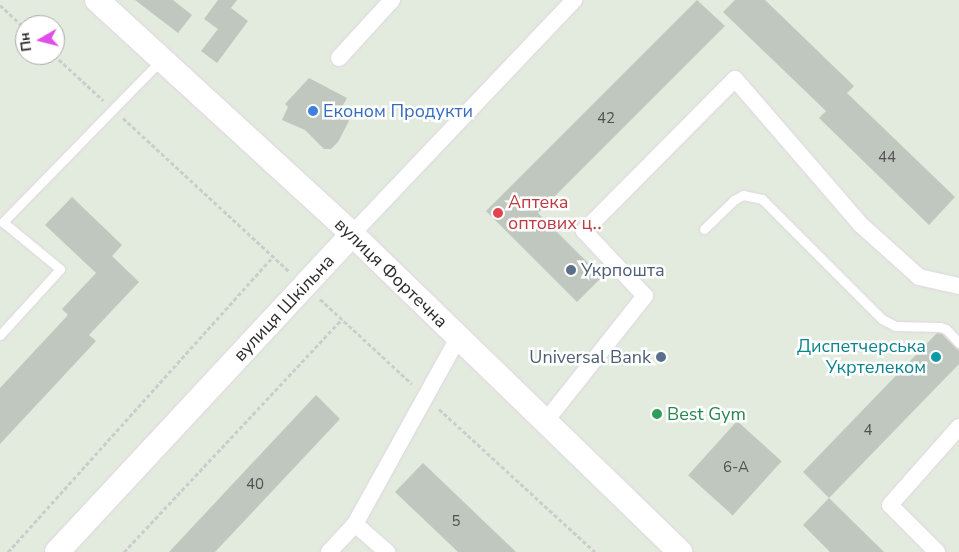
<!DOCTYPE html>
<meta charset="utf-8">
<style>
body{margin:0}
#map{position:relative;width:959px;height:552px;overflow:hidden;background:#e2ebde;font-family:"Nunito Sans",sans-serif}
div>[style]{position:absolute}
.building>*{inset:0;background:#c0c7be;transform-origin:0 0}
.path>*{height:3px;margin-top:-1.5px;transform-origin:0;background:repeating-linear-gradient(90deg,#ccc 0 4px,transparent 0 6.5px)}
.roads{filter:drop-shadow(0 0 1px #e1d4e2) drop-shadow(0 0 1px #e1d4e2)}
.lane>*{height:9px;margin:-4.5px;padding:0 4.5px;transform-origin:4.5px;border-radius:4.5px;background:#fff}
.street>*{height:16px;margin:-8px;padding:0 8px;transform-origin:8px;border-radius:8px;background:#fff}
.secondary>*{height:24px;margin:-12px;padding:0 12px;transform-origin:12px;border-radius:12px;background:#fff}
.dots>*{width:14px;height:14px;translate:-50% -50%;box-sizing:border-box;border:2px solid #fff;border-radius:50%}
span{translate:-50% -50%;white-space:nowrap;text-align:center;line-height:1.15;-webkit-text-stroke:5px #fff;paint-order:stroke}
.number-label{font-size:15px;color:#505250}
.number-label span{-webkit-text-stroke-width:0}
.shop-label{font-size:18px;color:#366cbe}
.left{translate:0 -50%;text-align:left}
.health-label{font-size:18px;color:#be3a42}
.service-label{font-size:18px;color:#4e5e75}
.right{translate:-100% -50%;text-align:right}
.street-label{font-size:18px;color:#2b2b2b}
.culture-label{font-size:18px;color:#0d838f}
.leisure-label{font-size:18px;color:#27864d}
.north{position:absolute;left:15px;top:15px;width:50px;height:50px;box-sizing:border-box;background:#fff;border:1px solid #aaa;border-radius:50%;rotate:262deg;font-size:14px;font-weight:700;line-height:20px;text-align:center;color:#2b2b2b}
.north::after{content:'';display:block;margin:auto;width:18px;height:22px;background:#e04ee8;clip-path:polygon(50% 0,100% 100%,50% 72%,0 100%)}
</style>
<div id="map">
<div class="building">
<i style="clip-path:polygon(135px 0,173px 0,192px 15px,178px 33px)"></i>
<i style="clip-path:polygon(218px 0,237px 0,231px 8px,248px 21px,217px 63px,201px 51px,218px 29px,204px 19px)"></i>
<i style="clip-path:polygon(697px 0,725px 26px,538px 213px,602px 277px,577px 302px,486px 211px)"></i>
<i style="clip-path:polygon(735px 0,765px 0,854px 86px,847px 93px,955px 197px,929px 225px,819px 118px,826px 111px,723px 12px)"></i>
<i style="clip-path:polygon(309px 78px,347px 98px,342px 107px,351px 114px,348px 119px,349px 121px,338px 142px,331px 149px,324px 149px,305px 130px,282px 120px,288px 107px,285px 104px)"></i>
<i style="clip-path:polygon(72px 197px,122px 245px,112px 256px,139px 282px,89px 335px,96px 341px,0 444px,0 388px,68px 315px,62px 309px,96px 273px,45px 225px)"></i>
<i style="clip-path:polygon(937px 333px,942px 334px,959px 351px,959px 364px,829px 498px,803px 472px)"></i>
<i style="clip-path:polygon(316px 395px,340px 419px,215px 552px,169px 552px)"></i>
<i style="left:737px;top:421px;width:60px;height:73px;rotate:42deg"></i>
<i style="clip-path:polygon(423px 463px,516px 552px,458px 552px,395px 492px)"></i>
<i style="clip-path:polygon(829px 498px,884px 552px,830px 552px,803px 525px)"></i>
</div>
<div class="path">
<i style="left:0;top:5px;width:34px;rotate:43deg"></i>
<i style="left:54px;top:55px;width:67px;rotate:42.6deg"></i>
<i style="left:123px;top:118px;width:226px;rotate:42.7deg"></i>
<i style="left:320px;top:299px;width:125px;rotate:42.7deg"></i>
<i style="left:439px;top:409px;width:212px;rotate:42.5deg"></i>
<i style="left:8px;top:552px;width:398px;rotate:-48.1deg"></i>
<i style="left:124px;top:552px;width:319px;rotate:-46.9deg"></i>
</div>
<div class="roads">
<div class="lane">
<i style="left:704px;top:229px;width:42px;rotate:-44deg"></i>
<i style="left:734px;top:200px;width:10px;rotate:-29deg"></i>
<i style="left:743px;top:195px;width:19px;rotate:12deg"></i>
<i style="left:762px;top:199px;width:170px;rotate:45deg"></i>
<i style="left:882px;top:319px;width:15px;rotate:28deg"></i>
<i style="left:895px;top:326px;width:45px;rotate:1.3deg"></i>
<i style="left:940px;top:327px;width:6px;rotate:18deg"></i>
<i style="left:946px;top:329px;width:19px;rotate:47deg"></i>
<i style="left:0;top:335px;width:89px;rotate:-47.7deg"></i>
<i style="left:60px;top:269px;width:74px;rotate:-140.5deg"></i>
<i style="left:3px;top:222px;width:226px;rotate:-45.7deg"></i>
</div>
<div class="street">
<i style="left:339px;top:58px;width:79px;rotate:-47.6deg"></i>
<i style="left:352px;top:234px;width:323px;rotate:-46.5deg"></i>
<i style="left:545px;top:422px;width:161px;rotate:-51.6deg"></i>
<i style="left:645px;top:296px;width:89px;rotate:-133.2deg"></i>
<i style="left:584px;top:231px;width:214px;rotate:-45.2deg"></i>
<i style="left:735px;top:79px;width:191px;rotate:49.2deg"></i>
<i style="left:860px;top:224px;width:79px;rotate:41.9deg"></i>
<i style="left:919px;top:277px;width:41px;rotate:12.7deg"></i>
<i style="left:355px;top:524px;width:43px;rotate:41.2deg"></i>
<i style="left:329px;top:552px;width:38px;rotate:-47deg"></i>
<i style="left:355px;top:524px;width:213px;rotate:-61deg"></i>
<i style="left:937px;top:552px;width:66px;rotate:-135deg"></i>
<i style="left:890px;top:505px;width:104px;rotate:-48.5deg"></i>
</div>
<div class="secondary">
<i style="left:97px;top:0;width:346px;rotate:42.5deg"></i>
<i style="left:352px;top:234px;width:457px;rotate:44.1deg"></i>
<i style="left:57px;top:552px;width:434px;rotate:-47.1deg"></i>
</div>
</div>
<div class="dots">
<i style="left:313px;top:111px;background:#3f7fe0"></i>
<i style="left:498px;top:213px;background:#e0444e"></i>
<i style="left:571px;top:270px;background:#5c6f8a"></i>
<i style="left:661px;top:357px;background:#5c6f8a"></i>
<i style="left:936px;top:357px;background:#0f9aa8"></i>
<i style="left:657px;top:414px;background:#2e9e5b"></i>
</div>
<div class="number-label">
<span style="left:606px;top:119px">42</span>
<span style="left:887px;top:158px">44</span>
<span style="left:868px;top:431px">4</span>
<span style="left:736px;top:468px">6-А</span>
<span style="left:255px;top:485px">40</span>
<span style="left:456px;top:522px">5</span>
</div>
<div class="shop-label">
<span class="left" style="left:323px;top:111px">Економ Продукти</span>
</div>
<div class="health-label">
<span class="left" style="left:508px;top:213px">Аптека<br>оптових ц‥</span>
</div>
<div class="service-label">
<span class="left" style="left:581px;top:270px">Укрпошта</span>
<span class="right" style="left:651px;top:357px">Universal Bank</span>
</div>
<div class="street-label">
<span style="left:391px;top:273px;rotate:44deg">вулиця Фортечна</span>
<span style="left:284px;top:308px;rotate:-47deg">вулиця Шкільна</span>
</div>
<div class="culture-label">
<span class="right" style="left:926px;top:357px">Диспетчерська<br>Укртелеком</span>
</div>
<div class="leisure-label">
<span class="left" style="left:667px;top:414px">Best Gym</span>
</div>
<div class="north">Пн</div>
</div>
